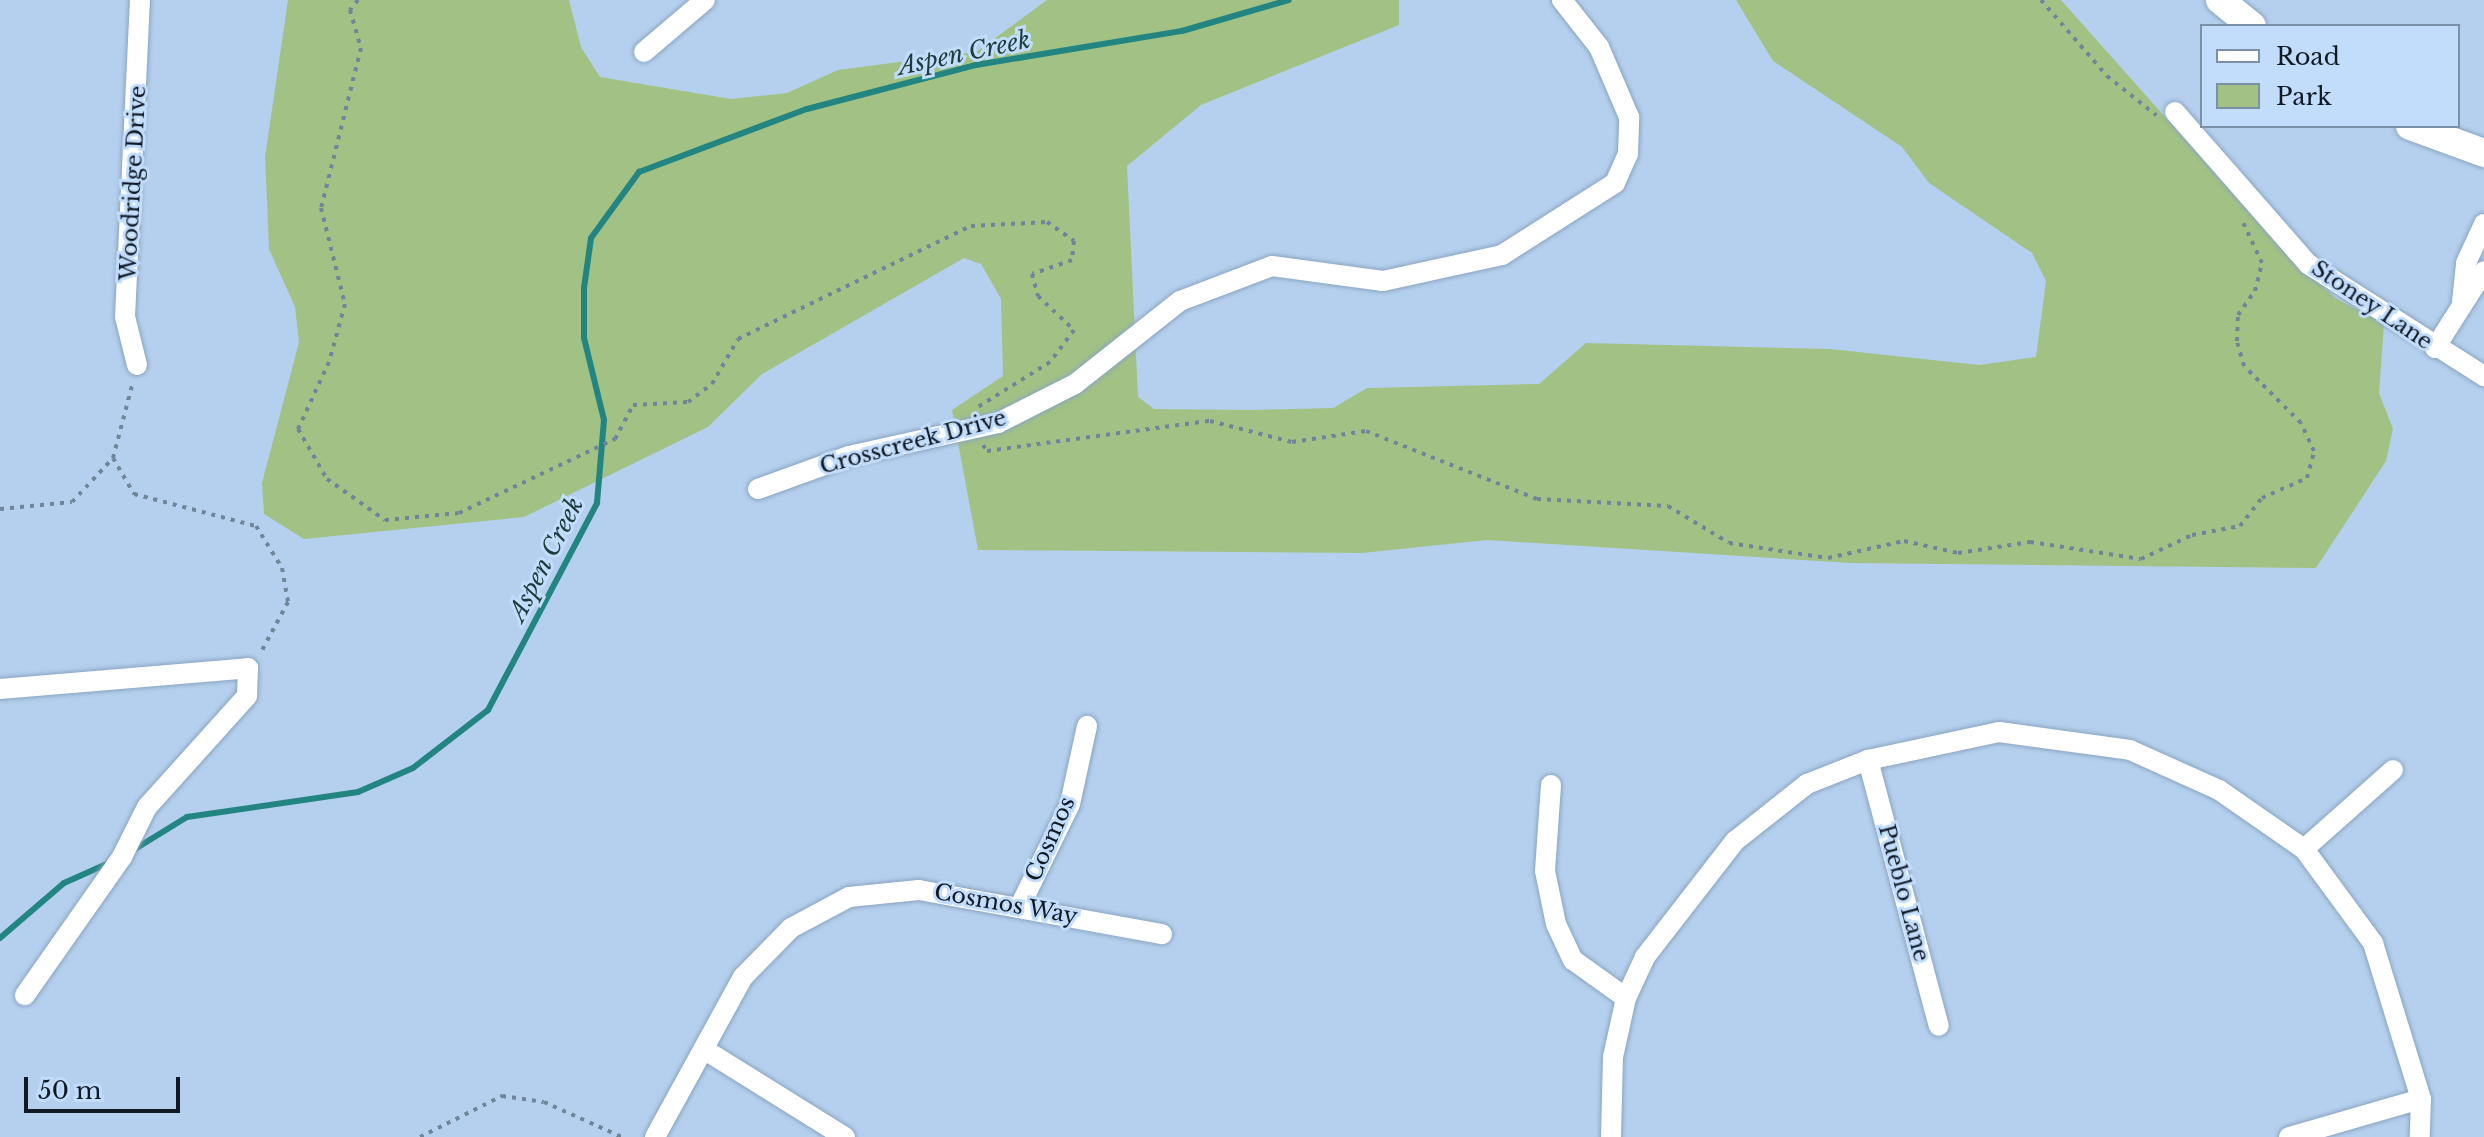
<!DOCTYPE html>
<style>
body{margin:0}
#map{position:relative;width:2484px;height:1137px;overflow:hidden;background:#b5d0ee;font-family:"Libre Baskerville",serif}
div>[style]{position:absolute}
.green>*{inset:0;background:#a1c284}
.stream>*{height:6px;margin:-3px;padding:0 3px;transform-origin:3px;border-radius:3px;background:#238581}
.path>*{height:4px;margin-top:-2px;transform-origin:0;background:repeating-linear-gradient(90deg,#70849a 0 4px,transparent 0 10px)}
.roads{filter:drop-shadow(0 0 2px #8aa4c1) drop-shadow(0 0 2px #8aa4c1)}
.street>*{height:20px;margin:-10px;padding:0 10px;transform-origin:10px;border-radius:10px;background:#fff}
.secondary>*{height:28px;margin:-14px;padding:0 14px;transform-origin:14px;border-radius:14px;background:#fff}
span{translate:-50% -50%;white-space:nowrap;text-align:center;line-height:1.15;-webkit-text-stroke:6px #c2ddfc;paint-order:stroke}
.street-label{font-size:22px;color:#101a25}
.water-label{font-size:24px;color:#1e3b3a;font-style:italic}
.legend{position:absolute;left:2200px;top:24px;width:260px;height:104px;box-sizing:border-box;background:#c2ddfc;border:2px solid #7b8fa6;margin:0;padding:10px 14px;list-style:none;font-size:24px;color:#101a25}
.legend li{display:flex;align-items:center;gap:16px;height:40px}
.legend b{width:40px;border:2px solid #7b8fa6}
.scale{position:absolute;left:24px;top:1077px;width:156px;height:36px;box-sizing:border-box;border:4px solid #101a25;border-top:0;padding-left:10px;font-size:24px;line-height:28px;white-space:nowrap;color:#101a25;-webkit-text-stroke:6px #c2ddfc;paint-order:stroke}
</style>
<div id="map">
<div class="green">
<i style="clip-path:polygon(288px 0,569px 0,581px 47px,600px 77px,731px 99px,787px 93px,838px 70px,976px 52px,1047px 0,1399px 0,1399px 25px,1201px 105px,1127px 166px,1138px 397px,1154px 409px,1249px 410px,1333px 408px,1367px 388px,1539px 384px,1586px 343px,1830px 349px,1979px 365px,2036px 357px,2046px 281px,2032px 253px,1929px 183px,1902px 147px,1773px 61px,1736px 0,2061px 0,2286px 253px,2335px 298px,2384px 324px,2379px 393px,2393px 429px,2386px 461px,2316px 568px,1851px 563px,1487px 540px,1362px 553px,978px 550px,952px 410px,1003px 376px,1001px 299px,981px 264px,964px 258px,762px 374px,708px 427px,524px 517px,304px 539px,264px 514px,262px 483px,299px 342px,295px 307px,269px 249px,265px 157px)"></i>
</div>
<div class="stream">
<i style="left:135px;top:849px;width:61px;rotate:-31.6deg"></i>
<i style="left:187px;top:817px;width:173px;rotate:-8.3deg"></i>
<i style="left:358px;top:792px;width:60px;rotate:-23.6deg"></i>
<i style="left:413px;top:768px;width:95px;rotate:-37.7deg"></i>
<i style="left:488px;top:710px;width:234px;rotate:-62.2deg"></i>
<i style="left:597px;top:503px;width:83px;rotate:-85.2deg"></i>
<i style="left:604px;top:420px;width:84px;rotate:-103.7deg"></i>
<i style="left:584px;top:338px;width:50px;rotate:-90deg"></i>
<i style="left:584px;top:288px;width:50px;rotate:-82deg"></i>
<i style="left:591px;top:238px;width:82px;rotate:-54deg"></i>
<i style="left:639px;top:172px;width:179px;rotate:-20.6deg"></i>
<i style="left:807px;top:109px;width:175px;rotate:-14.6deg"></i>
<i style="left:976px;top:65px;width:209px;rotate:-9.4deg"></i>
<i style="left:1182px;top:31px;width:111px;rotate:-16.2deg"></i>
<i style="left:0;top:938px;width:84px;rotate:-40.7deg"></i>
<i style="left:64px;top:883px;width:51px;rotate:-24.1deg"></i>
</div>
<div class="path">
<i style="left:358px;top:0;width:13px;rotate:129deg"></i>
<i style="left:350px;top:10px;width:40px;rotate:74deg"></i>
<i style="left:361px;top:48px;width:165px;rotate:104deg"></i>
<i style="left:321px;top:208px;width:99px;rotate:76deg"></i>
<i style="left:345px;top:304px;width:60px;rotate:105.4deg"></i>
<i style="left:329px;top:362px;width:74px;rotate:114.8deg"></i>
<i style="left:298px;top:429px;width:58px;rotate:59.9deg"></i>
<i style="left:327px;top:479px;width:71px;rotate:35.3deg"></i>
<i style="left:385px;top:520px;width:74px;rotate:-5.4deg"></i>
<i style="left:459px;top:513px;width:173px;rotate:-25.4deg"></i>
<i style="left:615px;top:439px;width:38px;rotate:-62deg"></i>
<i style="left:633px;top:405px;width:55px;rotate:-3.1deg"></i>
<i style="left:688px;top:402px;width:30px;rotate:-37deg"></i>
<i style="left:712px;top:384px;width:52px;rotate:-60deg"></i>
<i style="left:738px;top:339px;width:259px;rotate:-25.9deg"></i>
<i style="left:971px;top:226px;width:76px;rotate:-3deg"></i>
<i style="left:1047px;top:222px;width:33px;rotate:35deg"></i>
<i style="left:1074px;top:241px;width:19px;rotate:96deg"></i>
<i style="left:1072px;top:260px;width:42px;rotate:160.7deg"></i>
<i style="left:1032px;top:274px;width:23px;rotate:75deg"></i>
<i style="left:1038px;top:296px;width:50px;rotate:43.4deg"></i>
<i style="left:1074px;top:330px;width:40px;rotate:127deg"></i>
<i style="left:1050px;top:362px;width:85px;rotate:148deg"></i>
<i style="left:2041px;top:0;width:101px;rotate:49deg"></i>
<i style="left:2107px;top:76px;width:63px;rotate:38.5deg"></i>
<i style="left:983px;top:445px;width:7px;rotate:56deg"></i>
<i style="left:987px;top:451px;width:225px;rotate:-7.7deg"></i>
<i style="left:1210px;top:421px;width:85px;rotate:14.4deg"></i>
<i style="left:1292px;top:442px;width:75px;rotate:-8.5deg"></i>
<i style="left:1366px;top:431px;width:184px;rotate:21.7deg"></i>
<i style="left:1537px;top:499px;width:131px;rotate:3.1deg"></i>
<i style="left:1668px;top:506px;width:71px;rotate:31.2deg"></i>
<i style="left:1729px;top:543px;width:100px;rotate:8.6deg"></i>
<i style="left:1828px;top:558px;width:78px;rotate:-12.6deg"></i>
<i style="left:1904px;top:541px;width:55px;rotate:12.5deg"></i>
<i style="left:1958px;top:553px;width:73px;rotate:-8.7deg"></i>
<i style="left:2030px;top:542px;width:112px;rotate:8.7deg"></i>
<i style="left:2141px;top:559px;width:56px;rotate:-25.2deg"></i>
<i style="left:2192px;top:535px;width:49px;rotate:-10.6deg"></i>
<i style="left:2240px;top:526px;width:36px;rotate:-52deg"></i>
<i style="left:2262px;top:498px;width:49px;rotate:-24deg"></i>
<i style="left:2307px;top:478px;width:28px;rotate:-75deg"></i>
<i style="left:2314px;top:451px;width:31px;rotate:-115deg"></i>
<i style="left:2301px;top:423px;width:81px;rotate:-135deg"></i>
<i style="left:2244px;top:366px;width:26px;rotate:-106deg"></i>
<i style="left:2237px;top:341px;width:26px;rotate:-88deg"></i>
<i style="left:2238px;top:315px;width:29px;rotate:-55deg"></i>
<i style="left:2255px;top:291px;width:29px;rotate:-76deg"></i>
<i style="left:2262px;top:263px;width:50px;rotate:-115deg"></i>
<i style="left:113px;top:458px;width:42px;rotate:59.7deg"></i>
<i style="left:134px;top:494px;width:126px;rotate:14.7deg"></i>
<i style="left:256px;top:526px;width:49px;rotate:58.2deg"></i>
<i style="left:282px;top:568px;width:35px;rotate:80deg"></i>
<i style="left:288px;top:602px;width:59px;rotate:118.3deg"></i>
<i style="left:0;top:509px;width:72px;rotate:-5.6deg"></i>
<i style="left:72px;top:502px;width:60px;rotate:-47deg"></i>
<i style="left:113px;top:458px;width:79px;rotate:-75.3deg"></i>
<i style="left:420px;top:1137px;width:92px;rotate:-26.6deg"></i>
<i style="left:502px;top:1096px;width:42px;rotate:8.1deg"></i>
<i style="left:544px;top:1102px;width:85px;rotate:24.2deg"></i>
</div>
<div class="roads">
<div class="street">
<i style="left:644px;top:52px;width:80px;rotate:-40.4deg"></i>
<i style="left:2175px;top:112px;width:202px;rotate:48.8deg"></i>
<i style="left:2308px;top:264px;width:209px;rotate:32.5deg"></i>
<i style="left:2462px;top:302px;width:39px;rotate:-84deg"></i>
<i style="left:2466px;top:263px;width:43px;rotate:-65.2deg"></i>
<i style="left:2435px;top:348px;width:91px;rotate:-57.5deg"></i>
<i style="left:137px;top:365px;width:49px;rotate:-104deg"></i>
<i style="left:125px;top:317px;width:317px;rotate:-87.3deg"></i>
<i style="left:758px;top:489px;width:97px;rotate:-19.9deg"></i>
<i style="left:849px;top:456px;width:153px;rotate:-12.5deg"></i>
<i style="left:998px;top:423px;width:86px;rotate:-26.9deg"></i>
<i style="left:1075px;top:384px;width:134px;rotate:-38.3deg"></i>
<i style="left:1180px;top:301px;width:98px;rotate:-20.8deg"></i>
<i style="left:1272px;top:266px;width:112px;rotate:7.7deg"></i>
<i style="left:1383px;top:281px;width:122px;rotate:-12.3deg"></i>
<i style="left:1502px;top:255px;width:134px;rotate:-32.5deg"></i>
<i style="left:1615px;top:183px;width:32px;rotate:-66deg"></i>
<i style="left:1628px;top:154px;width:37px;rotate:-88deg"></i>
<i style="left:1629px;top:117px;width:76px;rotate:-113.2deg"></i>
<i style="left:1599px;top:47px;width:60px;rotate:-128.2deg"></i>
<i style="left:0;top:689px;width:249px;rotate:-4.8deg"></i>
<i style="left:248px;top:668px;width:28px;rotate:92deg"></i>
<i style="left:247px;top:696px;width:149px;rotate:132deg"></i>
<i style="left:147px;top:807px;width:56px;rotate:116.6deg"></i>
<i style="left:122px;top:857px;width:169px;rotate:125.1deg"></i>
<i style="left:1868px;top:760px;width:275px;rotate:75.1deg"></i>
<i style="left:1551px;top:785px;width:86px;rotate:94deg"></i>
<i style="left:1545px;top:871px;width:54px;rotate:78.3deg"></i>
<i style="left:1556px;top:924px;width:40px;rotate:65deg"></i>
<i style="left:1573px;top:960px;width:65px;rotate:35.6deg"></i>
<i style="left:2304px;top:849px;width:119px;rotate:-41.6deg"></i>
<i style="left:1021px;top:904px;width:111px;rotate:-63.9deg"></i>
<i style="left:1070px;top:804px;width:80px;rotate:-77.7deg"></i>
<i style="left:705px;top:1050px;width:165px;rotate:31.9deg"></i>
<i style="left:655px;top:1137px;width:183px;rotate:-61.2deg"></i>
<i style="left:743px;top:977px;width:69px;rotate:-45.6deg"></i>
<i style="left:791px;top:928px;width:66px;rotate:-28.1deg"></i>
<i style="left:849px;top:897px;width:70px;rotate:-5.7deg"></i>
<i style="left:919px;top:890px;width:247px;rotate:10.3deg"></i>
<i style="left:1611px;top:1137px;width:80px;rotate:-88.6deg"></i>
<i style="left:1613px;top:1057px;width:60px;rotate:-77.6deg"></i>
<i style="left:1626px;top:998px;width:45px;rotate:-65.1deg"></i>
<i style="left:1645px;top:957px;width:147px;rotate:-52.2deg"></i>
<i style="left:1735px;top:841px;width:92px;rotate:-38.4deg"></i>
<i style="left:1807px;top:784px;width:66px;rotate:-21.5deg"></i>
<i style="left:1868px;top:760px;width:134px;rotate:-12.1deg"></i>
<i style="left:1999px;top:732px;width:132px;rotate:7.8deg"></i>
<i style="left:2130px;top:750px;width:98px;rotate:24.2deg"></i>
<i style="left:2219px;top:790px;width:103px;rotate:34.8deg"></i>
<i style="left:2304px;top:849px;width:117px;rotate:53.7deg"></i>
<i style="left:2373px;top:943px;width:163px;rotate:72.9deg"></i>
<i style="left:2421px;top:1099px;width:38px;rotate:92deg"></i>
<i style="left:2289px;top:1137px;width:137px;rotate:-16.1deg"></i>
</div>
<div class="secondary">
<i style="left:2220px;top:0;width:41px;rotate:39.1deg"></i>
<i style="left:2410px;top:126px;width:79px;rotate:20deg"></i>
</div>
</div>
<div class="street-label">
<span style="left:133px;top:183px;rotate:-87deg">Woodridge Drive</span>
<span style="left:2372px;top:305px;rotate:34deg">Stoney Lane</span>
<span style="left:913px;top:442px;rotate:-15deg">Crosscreek Drive</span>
<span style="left:1050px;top:839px;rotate:-66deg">Cosmos</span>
<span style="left:1904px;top:893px;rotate:75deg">Pueblo Lane</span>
<span style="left:1006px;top:904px;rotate:10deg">Cosmos Way</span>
</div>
<div class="water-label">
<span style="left:964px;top:53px;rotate:-12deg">Aspen Creek</span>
<span style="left:546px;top:559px;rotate:-63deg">Aspen Creek</span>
</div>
<ul class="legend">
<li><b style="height:10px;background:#fff"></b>Road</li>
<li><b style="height:22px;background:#a1c284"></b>Park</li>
</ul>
<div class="scale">50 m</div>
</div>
